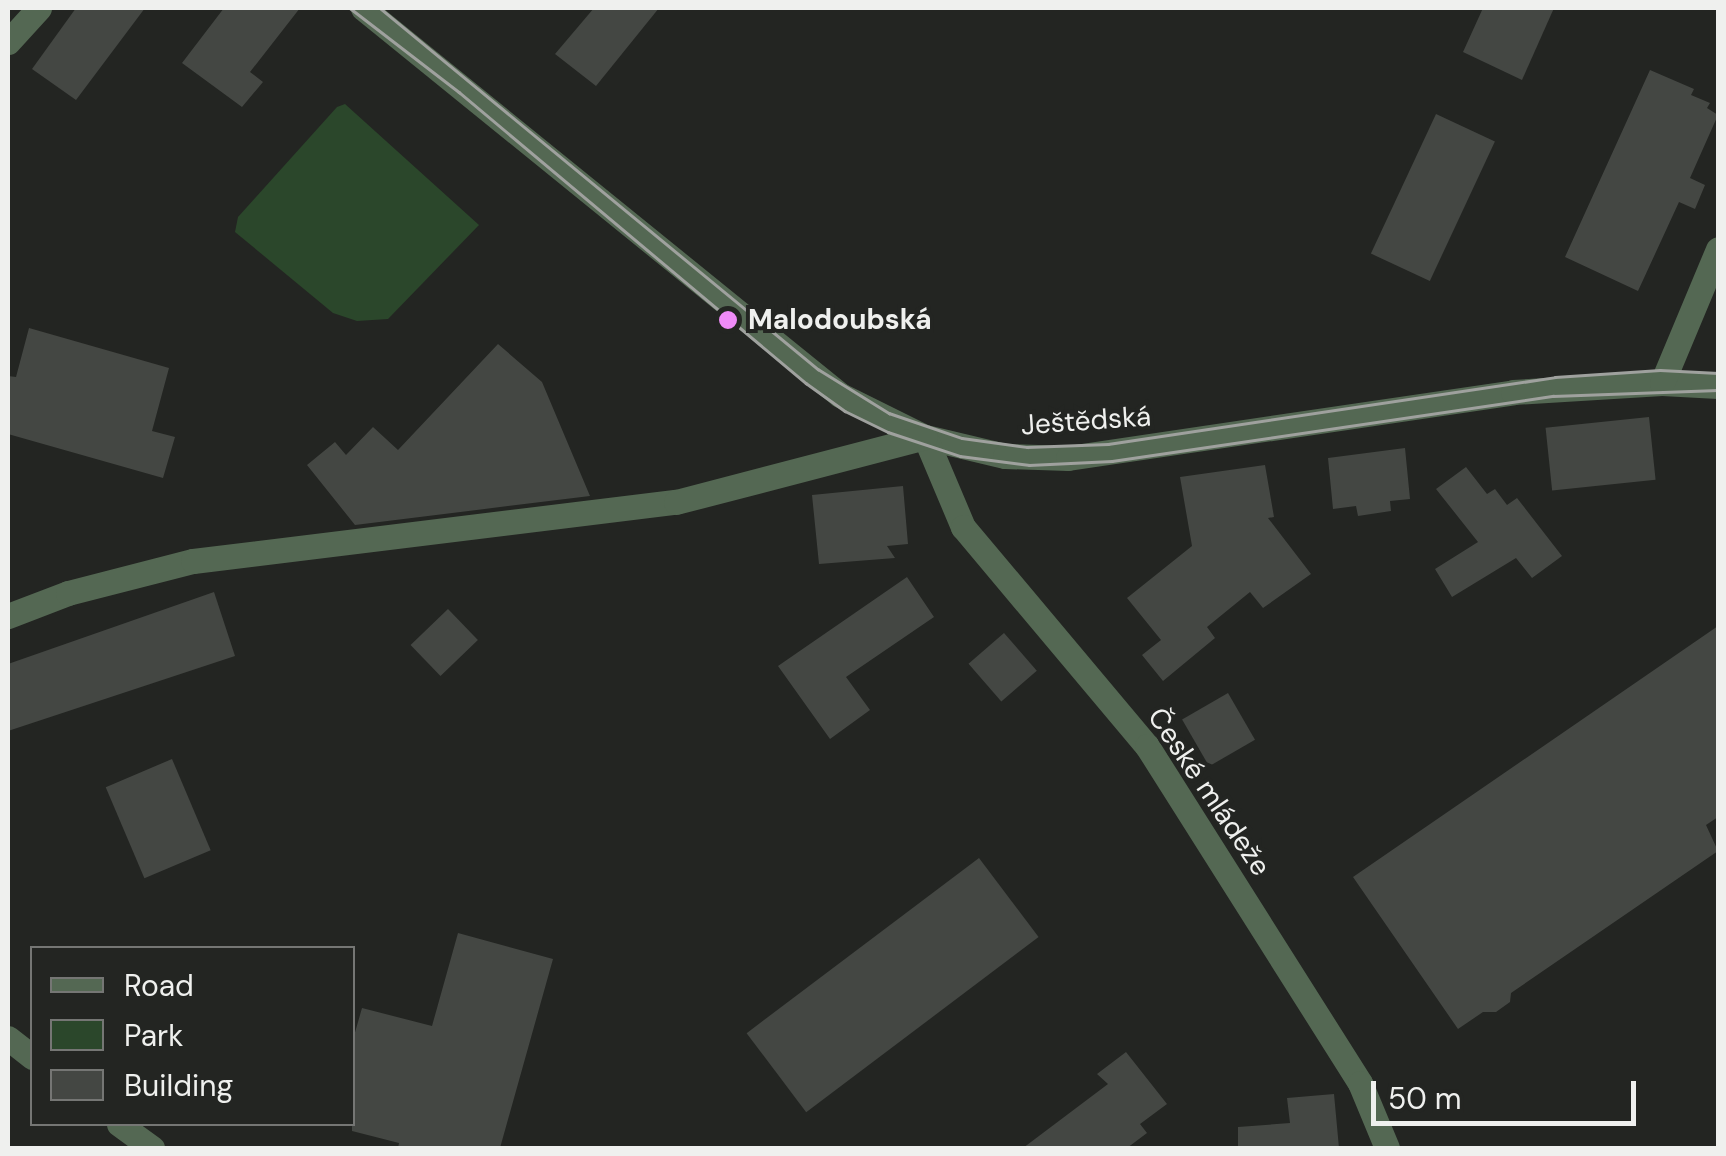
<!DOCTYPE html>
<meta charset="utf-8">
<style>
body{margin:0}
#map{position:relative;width:1726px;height:1156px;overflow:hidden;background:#232522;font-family:"DM Sans",sans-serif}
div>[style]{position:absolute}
.green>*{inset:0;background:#2b472b}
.building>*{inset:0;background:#444743;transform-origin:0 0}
.minor>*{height:25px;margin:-12.5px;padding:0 12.5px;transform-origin:12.5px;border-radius:12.5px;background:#546853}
.tram>*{height:2.5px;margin:-1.25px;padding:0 1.25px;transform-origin:1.25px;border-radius:1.25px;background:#9fa19e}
.dots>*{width:28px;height:28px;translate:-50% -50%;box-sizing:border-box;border:5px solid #232522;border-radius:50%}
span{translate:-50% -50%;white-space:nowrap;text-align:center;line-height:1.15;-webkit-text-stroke:8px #232522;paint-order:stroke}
.poi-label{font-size:28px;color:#eff0ee;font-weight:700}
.left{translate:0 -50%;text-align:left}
.street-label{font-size:28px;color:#eff0ee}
.frame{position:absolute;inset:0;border:10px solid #eff0ee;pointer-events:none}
.legend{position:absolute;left:30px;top:946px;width:325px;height:180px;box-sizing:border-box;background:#232522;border:2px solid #757674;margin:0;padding:12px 18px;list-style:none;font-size:30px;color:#eff0ee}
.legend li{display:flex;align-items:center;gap:20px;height:50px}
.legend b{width:50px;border:2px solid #757674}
.scale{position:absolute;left:1371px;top:1081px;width:265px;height:45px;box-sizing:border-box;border:5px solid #eff0ee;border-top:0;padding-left:12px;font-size:30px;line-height:35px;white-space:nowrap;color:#eff0ee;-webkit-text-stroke:8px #232522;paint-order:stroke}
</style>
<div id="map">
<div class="green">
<i style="clip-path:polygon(345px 104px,479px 225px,388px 319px,357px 321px,333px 313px,235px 232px,238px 217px,337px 107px)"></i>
</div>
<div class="building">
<i style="clip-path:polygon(76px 8px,145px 8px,76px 100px,32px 69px)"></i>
<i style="clip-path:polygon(224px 8px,300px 8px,250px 72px,263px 82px,242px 107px,182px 63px)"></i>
<i style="clip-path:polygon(594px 8px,659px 8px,596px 86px,555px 54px)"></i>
<i style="clip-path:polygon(1483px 8px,1554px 8px,1522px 80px,1463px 52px)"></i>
<i style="clip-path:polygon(1650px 70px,1694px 89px,1691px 95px,1710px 103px,1707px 108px,1718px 115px,1690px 178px,1705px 185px,1695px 209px,1679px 202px,1638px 291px,1565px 257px)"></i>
<i style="left:1436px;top:114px;width:65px;height:154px;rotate:25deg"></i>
<i style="clip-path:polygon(29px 328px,169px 368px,152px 431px,175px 437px,163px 478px,8px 434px,8px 376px,16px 377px)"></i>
<i style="clip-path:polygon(498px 344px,542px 382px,590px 496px,355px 525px,307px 465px,335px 442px,346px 455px,373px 427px,398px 450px)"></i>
<i style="left:1649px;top:417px;width:63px;height:104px;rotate:84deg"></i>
<i style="clip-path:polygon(1405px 448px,1410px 499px,1390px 501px,1391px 511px,1358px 516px,1356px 506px,1333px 509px,1328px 458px)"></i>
<i style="clip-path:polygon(1265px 465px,1274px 517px,1268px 518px,1311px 574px,1263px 608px,1250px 592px,1207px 627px,1215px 638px,1163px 681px,1142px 655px,1161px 640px,1127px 598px,1192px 546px,1180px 477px)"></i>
<i style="clip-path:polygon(1466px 467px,1487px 494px,1495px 489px,1507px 505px,1517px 498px,1562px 556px,1532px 578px,1516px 558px,1452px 597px,1435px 569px,1478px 542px,1436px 489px)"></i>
<i style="clip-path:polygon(903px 486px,908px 544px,887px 546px,895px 558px,819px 564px,812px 495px)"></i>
<i style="clip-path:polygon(907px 577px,934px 617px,846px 677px,870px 710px,830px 739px,778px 666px)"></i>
<i style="clip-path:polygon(214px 592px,235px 656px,8px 731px,8px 664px)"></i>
<i style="left:448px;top:609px;width:43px;height:52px;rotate:46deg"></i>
<i style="clip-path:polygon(1718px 626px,1718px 817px,1706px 825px,1718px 851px,1511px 993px,1510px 1002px,1496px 1012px,1483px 1012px,1458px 1029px,1353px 877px)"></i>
<i style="left:1004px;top:633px;width:50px;height:47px;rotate:49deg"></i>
<i style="left:1228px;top:693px;width:54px;height:53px;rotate:60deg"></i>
<i style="left:172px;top:759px;width:99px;height:72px;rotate:67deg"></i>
<i style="left:979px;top:858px;width:99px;height:291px;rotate:53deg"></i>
<i style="clip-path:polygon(458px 933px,553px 959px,500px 1148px,398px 1148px,399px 1143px,352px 1131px,352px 1043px,362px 1008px,432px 1026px)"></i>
<i style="clip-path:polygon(1126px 1052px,1167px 1104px,1140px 1124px,1147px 1133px,1127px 1148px,1023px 1148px,1108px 1084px,1097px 1074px)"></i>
<i style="clip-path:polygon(1334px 1094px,1339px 1148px,1238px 1148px,1238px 1127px,1290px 1123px,1287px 1098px)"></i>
</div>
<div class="minor">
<i style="left:363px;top:8px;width:614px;rotate:39.05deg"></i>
<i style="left:840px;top:395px;width:95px;rotate:26.3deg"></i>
<i style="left:925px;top:437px;width:82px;rotate:13.4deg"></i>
<i style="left:1005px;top:456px;width:63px;rotate:1.8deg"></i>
<i style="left:1068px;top:458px;width:450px;rotate:-8.4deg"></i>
<i style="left:1513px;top:392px;width:149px;rotate:-3.5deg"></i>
<i style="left:1662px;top:383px;width:56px;rotate:3.1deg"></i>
<i style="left:8px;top:42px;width:46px;rotate:-47.6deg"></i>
<i style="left:1662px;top:383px;width:145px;rotate:-67.3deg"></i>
<i style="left:925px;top:437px;width:98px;rotate:67.1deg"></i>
<i style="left:963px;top:527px;width:286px;rotate:50deg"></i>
<i style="left:1147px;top:746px;width:399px;rotate:57.7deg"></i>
<i style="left:1360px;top:1083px;width:70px;rotate:67.4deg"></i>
<i style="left:8px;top:616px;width:64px;rotate:-21deg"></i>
<i style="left:68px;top:593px;width:129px;rotate:-14.4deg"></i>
<i style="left:193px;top:561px;width:487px;rotate:-7deg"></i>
<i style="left:676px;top:502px;width:257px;rotate:-14.6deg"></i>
<i style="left:8px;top:1038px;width:31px;rotate:38deg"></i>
<i style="left:119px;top:1124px;width:41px;rotate:36deg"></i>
</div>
<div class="tram">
<i style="left:350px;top:8px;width:138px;rotate:37.6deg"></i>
<i style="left:459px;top:92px;width:453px;rotate:40deg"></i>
<i style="left:806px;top:383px;width:48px;rotate:35.7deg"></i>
<i style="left:845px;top:411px;width:48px;rotate:26deg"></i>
<i style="left:888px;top:432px;width:76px;rotate:18.4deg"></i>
<i style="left:960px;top:456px;width:70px;rotate:7.4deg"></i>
<i style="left:1029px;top:465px;width:83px;rotate:-2.8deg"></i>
<i style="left:1112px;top:461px;width:446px;rotate:-8.4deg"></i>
<i style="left:1553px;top:396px;width:165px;rotate:-2.1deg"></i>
<i style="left:380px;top:8px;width:568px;rotate:39.5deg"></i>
<i style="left:818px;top:369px;width:84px;rotate:31.8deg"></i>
<i style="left:889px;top:413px;width:77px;rotate:18.9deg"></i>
<i style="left:962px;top:438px;width:66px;rotate:7.9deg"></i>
<i style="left:1027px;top:447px;width:81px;rotate:-2.1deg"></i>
<i style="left:1108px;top:444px;width:452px;rotate:-8.5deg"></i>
<i style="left:1555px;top:377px;width:105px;rotate:-3.8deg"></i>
<i style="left:1660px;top:370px;width:58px;rotate:3deg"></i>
</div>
<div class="dots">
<i style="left:728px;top:320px;background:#ef8bf7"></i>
</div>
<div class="poi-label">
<span class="left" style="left:748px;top:320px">Malodoubská</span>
</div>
<div class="street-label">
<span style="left:1086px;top:421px;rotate:-4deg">Ještědská</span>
<span style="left:1209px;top:792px;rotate:56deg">České mládeže</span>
</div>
<div class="frame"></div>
<ul class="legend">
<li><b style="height:12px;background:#546853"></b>Road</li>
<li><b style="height:28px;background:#2b472b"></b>Park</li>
<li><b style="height:28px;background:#444743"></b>Building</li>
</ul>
<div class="scale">50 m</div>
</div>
